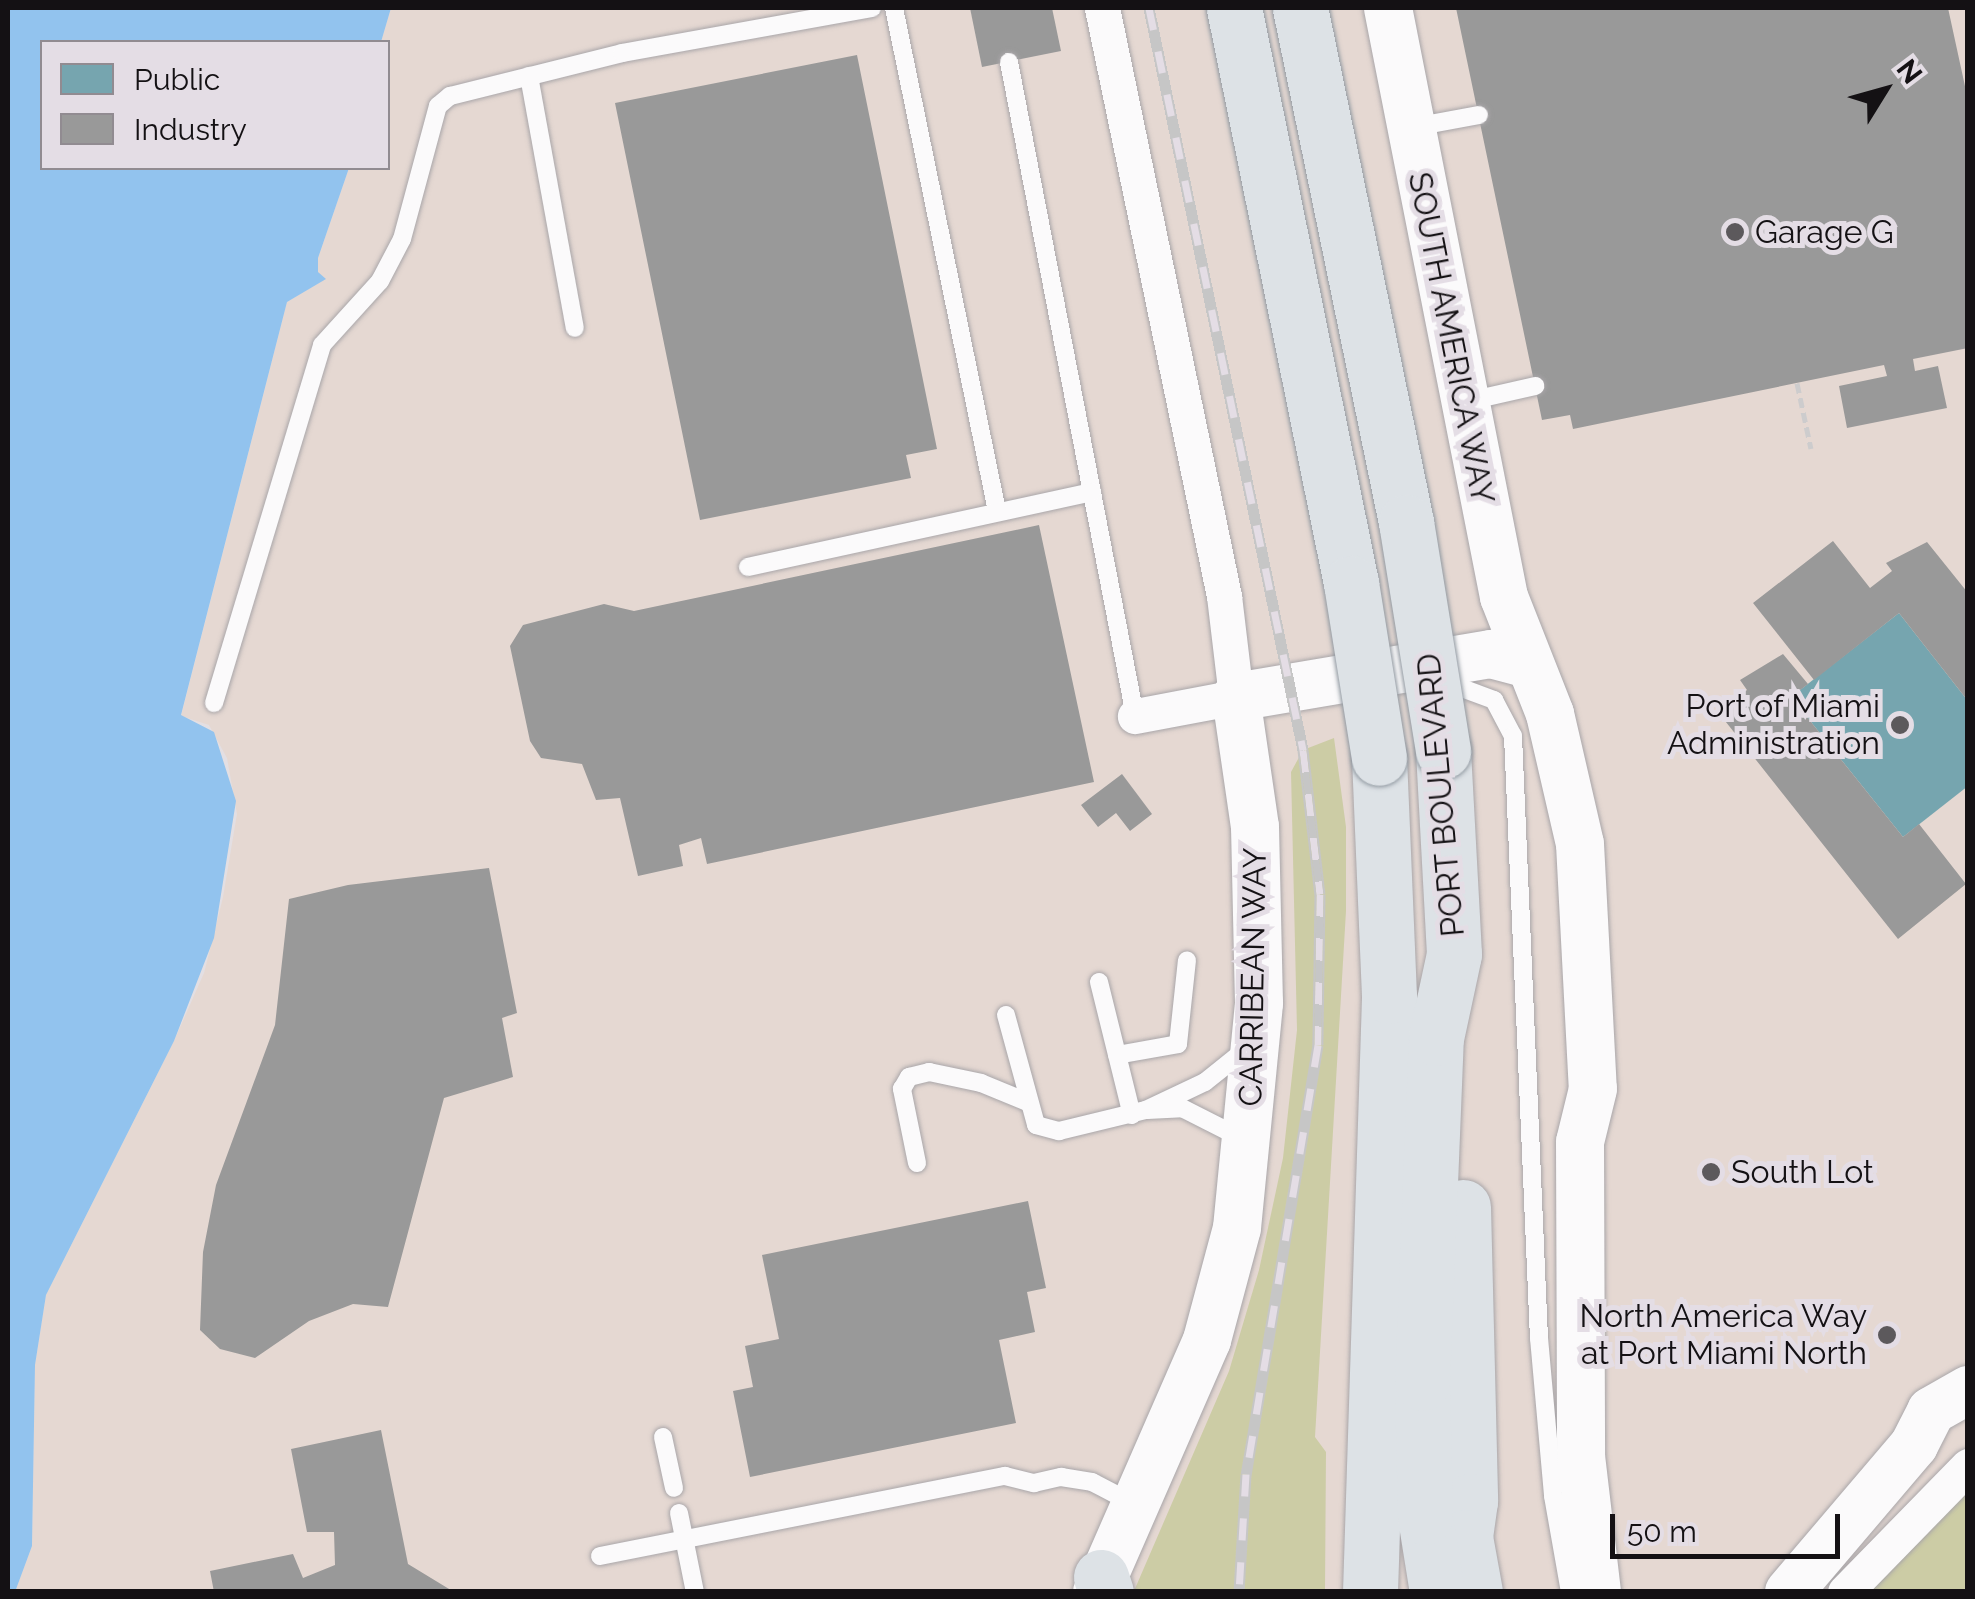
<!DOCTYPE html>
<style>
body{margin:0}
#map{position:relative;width:1975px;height:1599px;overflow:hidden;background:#e3dfe3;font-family:Raleway,sans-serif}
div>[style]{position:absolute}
.commercial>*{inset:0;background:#e5d8d2}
.green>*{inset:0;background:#cccca5}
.water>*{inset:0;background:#92c3ee}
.public>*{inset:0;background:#76a5af}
.industry>*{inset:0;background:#999}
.path>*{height:5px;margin-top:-2.5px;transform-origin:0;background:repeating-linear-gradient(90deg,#cdcccd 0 10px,transparent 0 15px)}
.roads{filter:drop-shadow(0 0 2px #a9a6a9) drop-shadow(0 0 2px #a9a6a9)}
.lane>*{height:18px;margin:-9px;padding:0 9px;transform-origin:9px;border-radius:9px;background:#fbfafb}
.street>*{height:35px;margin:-17.5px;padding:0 17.5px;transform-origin:17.5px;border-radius:17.5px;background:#fbfafb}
.secondary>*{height:48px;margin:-24px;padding:0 24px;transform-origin:24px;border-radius:24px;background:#fbfafb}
.primary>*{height:55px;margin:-27.5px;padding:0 27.5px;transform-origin:27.5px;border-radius:27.5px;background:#dde2e6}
.rail>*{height:11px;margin-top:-5.5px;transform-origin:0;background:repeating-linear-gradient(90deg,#e4dde5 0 22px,#c6c6c6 0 44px);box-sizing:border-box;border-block:2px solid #c6c6c6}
.bridges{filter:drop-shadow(0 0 2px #929aa2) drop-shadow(0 0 2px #929aa2)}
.primary-bridge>*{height:55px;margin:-27.5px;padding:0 27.5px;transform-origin:27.5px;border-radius:27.5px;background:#dde2e6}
.dots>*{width:28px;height:28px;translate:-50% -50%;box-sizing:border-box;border:5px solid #e4dde5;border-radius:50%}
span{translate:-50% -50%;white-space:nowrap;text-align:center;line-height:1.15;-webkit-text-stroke:10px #e4dde5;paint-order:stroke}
.poi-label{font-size:32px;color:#141114}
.left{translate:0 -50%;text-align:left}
.right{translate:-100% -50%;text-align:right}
.street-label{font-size:32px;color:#141114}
.frame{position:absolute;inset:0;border:10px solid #141114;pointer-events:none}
.legend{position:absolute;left:40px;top:40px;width:350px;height:130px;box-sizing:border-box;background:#e4dde5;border:2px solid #918b91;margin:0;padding:12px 18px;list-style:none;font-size:30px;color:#141114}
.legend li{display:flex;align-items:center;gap:20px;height:50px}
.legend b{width:50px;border:2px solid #918b91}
.north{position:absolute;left:1835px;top:40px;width:100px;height:100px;-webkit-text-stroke:8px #e4dde5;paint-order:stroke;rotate:53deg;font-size:28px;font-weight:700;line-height:40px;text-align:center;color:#141114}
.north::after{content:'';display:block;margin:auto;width:35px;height:45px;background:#141114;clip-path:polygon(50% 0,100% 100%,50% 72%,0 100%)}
.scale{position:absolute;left:1610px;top:1514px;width:230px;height:45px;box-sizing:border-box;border:5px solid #141114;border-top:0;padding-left:12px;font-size:30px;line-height:35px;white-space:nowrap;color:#141114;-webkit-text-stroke:8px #e4dde5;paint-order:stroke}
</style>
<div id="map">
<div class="commercial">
<i style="clip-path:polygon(391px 8px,1967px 8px,1967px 1591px,15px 1592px,32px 1546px,35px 1365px,46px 1295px,174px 1041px,204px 973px,223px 897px,237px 814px,227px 758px,209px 725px,181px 716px,287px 302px,325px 279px,318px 273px,318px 258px,349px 168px,388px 168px,388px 42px,381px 42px)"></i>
</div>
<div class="green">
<i style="clip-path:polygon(1334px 738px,1346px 827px,1346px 911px,1315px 1437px,1326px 1452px,1325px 1591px,1134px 1591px,1229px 1371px,1259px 1270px,1283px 1158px,1297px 1030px,1291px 772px,1303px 750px)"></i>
<i style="clip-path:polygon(1967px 1482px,1967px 1591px,1864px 1592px)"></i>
</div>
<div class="water">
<i style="clip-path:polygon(8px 8px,391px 8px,381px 42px,42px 42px,42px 168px,349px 168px,318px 258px,318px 272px,326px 279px,287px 302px,181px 715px,214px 732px,236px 801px,214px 938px,174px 1041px,46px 1295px,35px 1365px,32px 1546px,15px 1592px,8px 1591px)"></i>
</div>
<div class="public">
<i style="clip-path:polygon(1899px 613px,1968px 701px,1968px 786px,1903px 837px,1791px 697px)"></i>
</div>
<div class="industry">
<i style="clip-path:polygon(970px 8px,1052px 8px,1061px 51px,982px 67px)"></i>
<i style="clip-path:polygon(1456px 8px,1948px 8px,1968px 100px,1968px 348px,1913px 359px,1915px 371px,1938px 366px,1947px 408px,1847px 428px,1839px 386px,1887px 376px,1884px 365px,1573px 429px,1570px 415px,1542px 420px)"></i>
<i style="clip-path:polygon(857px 55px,937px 449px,906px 455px,911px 478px,700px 520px,615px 103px)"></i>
<i style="clip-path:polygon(1039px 525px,1094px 782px,707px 864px,701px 838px,679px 845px,683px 866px,638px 876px,620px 798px,596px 800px,582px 764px,541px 758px,530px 741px,510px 646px,523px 625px,604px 604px,634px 611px)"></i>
<i style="clip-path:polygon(1833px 541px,1870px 588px,1892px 571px,1886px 563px,1927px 542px,1968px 593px,1968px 701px,1899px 613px,1814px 680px,1753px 603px)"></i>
<i style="clip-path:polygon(1783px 654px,1808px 684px,1791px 697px,1903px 837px,1919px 824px,1966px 884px,1898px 939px,1718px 712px,1747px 690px,1740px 680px)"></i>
<i style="clip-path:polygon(1122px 774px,1152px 814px,1130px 831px,1116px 813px,1098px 827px,1081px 805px)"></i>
<i style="clip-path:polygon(489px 868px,517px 1013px,502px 1018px,513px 1077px,444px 1098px,388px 1307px,353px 1304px,309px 1321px,255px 1358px,220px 1349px,200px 1330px,203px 1252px,216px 1185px,275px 1025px,289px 899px,348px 885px)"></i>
<i style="clip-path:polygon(1028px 1201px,1046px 1288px,1027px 1292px,1035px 1332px,999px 1340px,1016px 1423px,750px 1477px,733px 1391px,753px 1387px,745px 1346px,779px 1339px,762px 1255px)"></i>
<i style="clip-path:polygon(381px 1430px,408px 1564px,454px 1592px,214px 1592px,210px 1571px,293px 1554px,303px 1578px,335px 1565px,334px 1532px,307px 1532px,291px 1449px)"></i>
</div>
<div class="path">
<i style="left:1797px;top:383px;width:67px;rotate:78deg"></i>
</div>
<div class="roads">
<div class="lane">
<i style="left:894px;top:8px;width:513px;rotate:78.43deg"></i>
<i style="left:1009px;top:62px;width:666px;rotate:79.09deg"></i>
<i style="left:529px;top:76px;width:256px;rotate:79.7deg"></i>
<i style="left:1414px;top:127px;width:66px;rotate:-10.5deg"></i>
<i style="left:1469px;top:401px;width:68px;rotate:-12.8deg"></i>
<i style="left:748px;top:567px;width:352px;rotate:-12.3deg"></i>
<i style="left:1440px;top:680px;width:58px;rotate:20.3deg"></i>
<i style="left:1494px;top:700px;width:41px;rotate:62.2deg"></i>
<i style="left:1513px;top:736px;width:603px;rotate:87.53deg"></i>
<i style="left:1539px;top:1338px;width:159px;rotate:84.9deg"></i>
<i style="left:1553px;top:1496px;width:97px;rotate:80deg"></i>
<i style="left:214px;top:703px;width:374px;rotate:-73.2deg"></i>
<i style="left:322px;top:345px;width:86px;rotate:-47.8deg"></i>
<i style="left:380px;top:281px;width:47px;rotate:-62.4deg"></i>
<i style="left:402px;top:239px;width:138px;rotate:-74.9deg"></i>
<i style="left:438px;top:106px;width:16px;rotate:-40deg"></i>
<i style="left:450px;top:96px;width:177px;rotate:-14deg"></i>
<i style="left:622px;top:53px;width:254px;rotate:-10.2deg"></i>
<i style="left:1099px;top:982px;width:137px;rotate:76.1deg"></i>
<i style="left:1006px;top:1015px;width:114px;rotate:74.7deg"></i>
<i style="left:1036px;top:1125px;width:24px;rotate:15deg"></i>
<i style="left:1059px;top:1131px;width:89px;rotate:-13.6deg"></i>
<i style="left:1146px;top:1110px;width:65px;rotate:-25.4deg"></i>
<i style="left:1205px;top:1082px;width:51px;rotate:-38.7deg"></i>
<i style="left:1117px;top:1055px;width:62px;rotate:-10.2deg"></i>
<i style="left:1178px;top:1044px;width:84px;rotate:-83.9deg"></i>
<i style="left:1147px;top:1110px;width:35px;rotate:-3deg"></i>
<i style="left:1182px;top:1108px;width:68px;rotate:26.9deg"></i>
<i style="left:917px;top:1163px;width:76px;rotate:-101.5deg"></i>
<i style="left:902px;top:1089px;width:14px;rotate:-60deg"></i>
<i style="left:909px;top:1077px;width:21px;rotate:-14deg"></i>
<i style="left:929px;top:1072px;width:53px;rotate:11.9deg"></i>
<i style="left:981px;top:1083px;width:50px;rotate:22.4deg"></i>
<i style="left:663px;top:1437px;width:52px;rotate:77.8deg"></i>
<i style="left:679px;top:1513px;width:81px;rotate:78.6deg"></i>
<i style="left:600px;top:1556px;width:413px;rotate:-11.2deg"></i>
<i style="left:1005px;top:1476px;width:30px;rotate:14deg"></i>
<i style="left:1034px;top:1483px;width:28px;rotate:-13deg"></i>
<i style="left:1061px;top:1477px;width:31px;rotate:9deg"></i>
<i style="left:1092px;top:1482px;width:47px;rotate:27.6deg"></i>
</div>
<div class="street">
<i style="left:1102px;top:8px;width:601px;rotate:78.28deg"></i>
<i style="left:1224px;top:596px;width:102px;rotate:83.2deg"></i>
<i style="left:1236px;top:697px;width:103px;rotate:169.3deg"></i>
<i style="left:1845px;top:1592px;width:176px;rotate:-45.7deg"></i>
</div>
<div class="secondary">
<i style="left:1388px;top:8px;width:600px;rotate:78.86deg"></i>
<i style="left:1504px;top:597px;width:126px;rotate:68.5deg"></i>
<i style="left:1550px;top:714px;width:133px;rotate:77deg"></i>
<i style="left:1580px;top:844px;width:245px;rotate:87deg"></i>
<i style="left:1593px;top:1089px;width:55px;rotate:103.8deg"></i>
<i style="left:1580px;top:1142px;width:314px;rotate:89.8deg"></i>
<i style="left:1581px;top:1456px;width:137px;rotate:83.3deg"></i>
<i style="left:1097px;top:1592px;width:275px;rotate:-66.4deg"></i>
<i style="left:1207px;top:1340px;width:116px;rotate:-75deg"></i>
<i style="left:1237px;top:1228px;width:226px;rotate:-84.4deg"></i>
<i style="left:1259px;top:1003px;width:176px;rotate:-91.3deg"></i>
<i style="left:1255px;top:827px;width:131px;rotate:-98.3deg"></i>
<i style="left:1236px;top:697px;width:259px;rotate:-9.6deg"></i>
<i style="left:1491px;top:654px;width:39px;rotate:15deg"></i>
<i style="left:1789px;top:1592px;width:193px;rotate:-49.6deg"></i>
<i style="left:1914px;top:1445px;width:38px;rotate:-63deg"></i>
<i style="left:1931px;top:1411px;width:43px;rotate:-29.6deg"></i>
</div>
<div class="primary">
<i style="left:1463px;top:1207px;width:294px;rotate:88.6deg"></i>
<i style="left:1470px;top:1501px;width:36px;rotate:98deg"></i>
<i style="left:1465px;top:1537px;width:56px;rotate:79.7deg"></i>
<i style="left:1101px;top:1577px;width:16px;rotate:72deg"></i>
<i style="left:1370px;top:1592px;width:596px;rotate:-88.17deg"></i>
<i style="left:1389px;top:996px;width:238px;rotate:-92.4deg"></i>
<i style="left:1437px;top:1592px;width:76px;rotate:-99.1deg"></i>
<i style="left:1425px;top:1517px;width:134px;rotate:-91.3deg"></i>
<i style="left:1422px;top:1383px;width:345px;rotate:-87.7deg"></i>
<i style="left:1436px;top:1038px;width:86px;rotate:-77.9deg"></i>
<i style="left:1454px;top:954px;width:203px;rotate:-93.1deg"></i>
</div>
</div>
<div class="rail">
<i style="left:1149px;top:8px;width:758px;rotate:78.27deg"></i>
<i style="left:1303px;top:750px;width:145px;rotate:83.3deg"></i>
<i style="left:1320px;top:894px;width:151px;rotate:90.8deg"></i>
<i style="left:1318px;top:1045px;width:435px;rotate:99.5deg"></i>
<i style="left:1246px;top:1474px;width:118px;rotate:93.4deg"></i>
</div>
<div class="bridges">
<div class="primary-bridge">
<i style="left:1234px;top:8px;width:587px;rotate:78.5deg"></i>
<i style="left:1351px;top:583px;width:177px;rotate:80.9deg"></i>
<i style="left:1300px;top:8px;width:525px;rotate:78.35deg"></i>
<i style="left:1406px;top:522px;width:232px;rotate:80.8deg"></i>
</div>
</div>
<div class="dots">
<i style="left:1735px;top:232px;background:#5c595c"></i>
<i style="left:1900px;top:725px;background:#5c595c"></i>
<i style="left:1711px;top:1172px;background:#5c595c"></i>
<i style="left:1887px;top:1335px;background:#5c595c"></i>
</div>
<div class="poi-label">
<span class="left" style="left:1755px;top:232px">Garage G</span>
<span class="right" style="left:1880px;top:725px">Port of Miami<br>Administration</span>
<span class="left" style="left:1731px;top:1172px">South Lot</span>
<span class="right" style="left:1867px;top:1335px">North America Way<br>at Port Miami North</span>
</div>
<div class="street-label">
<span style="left:1451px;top:338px;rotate:79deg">SOUTH AMERICA WAY</span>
<span style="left:1441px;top:795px;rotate:-95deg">PORT BOULEVARD</span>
<span style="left:1253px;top:977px;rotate:-89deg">CARRIBEAN WAY</span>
</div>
<div class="frame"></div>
<ul class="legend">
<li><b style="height:28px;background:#76a5af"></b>Public</li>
<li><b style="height:28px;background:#999"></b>Industry</li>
</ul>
<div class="north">N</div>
<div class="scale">50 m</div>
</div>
